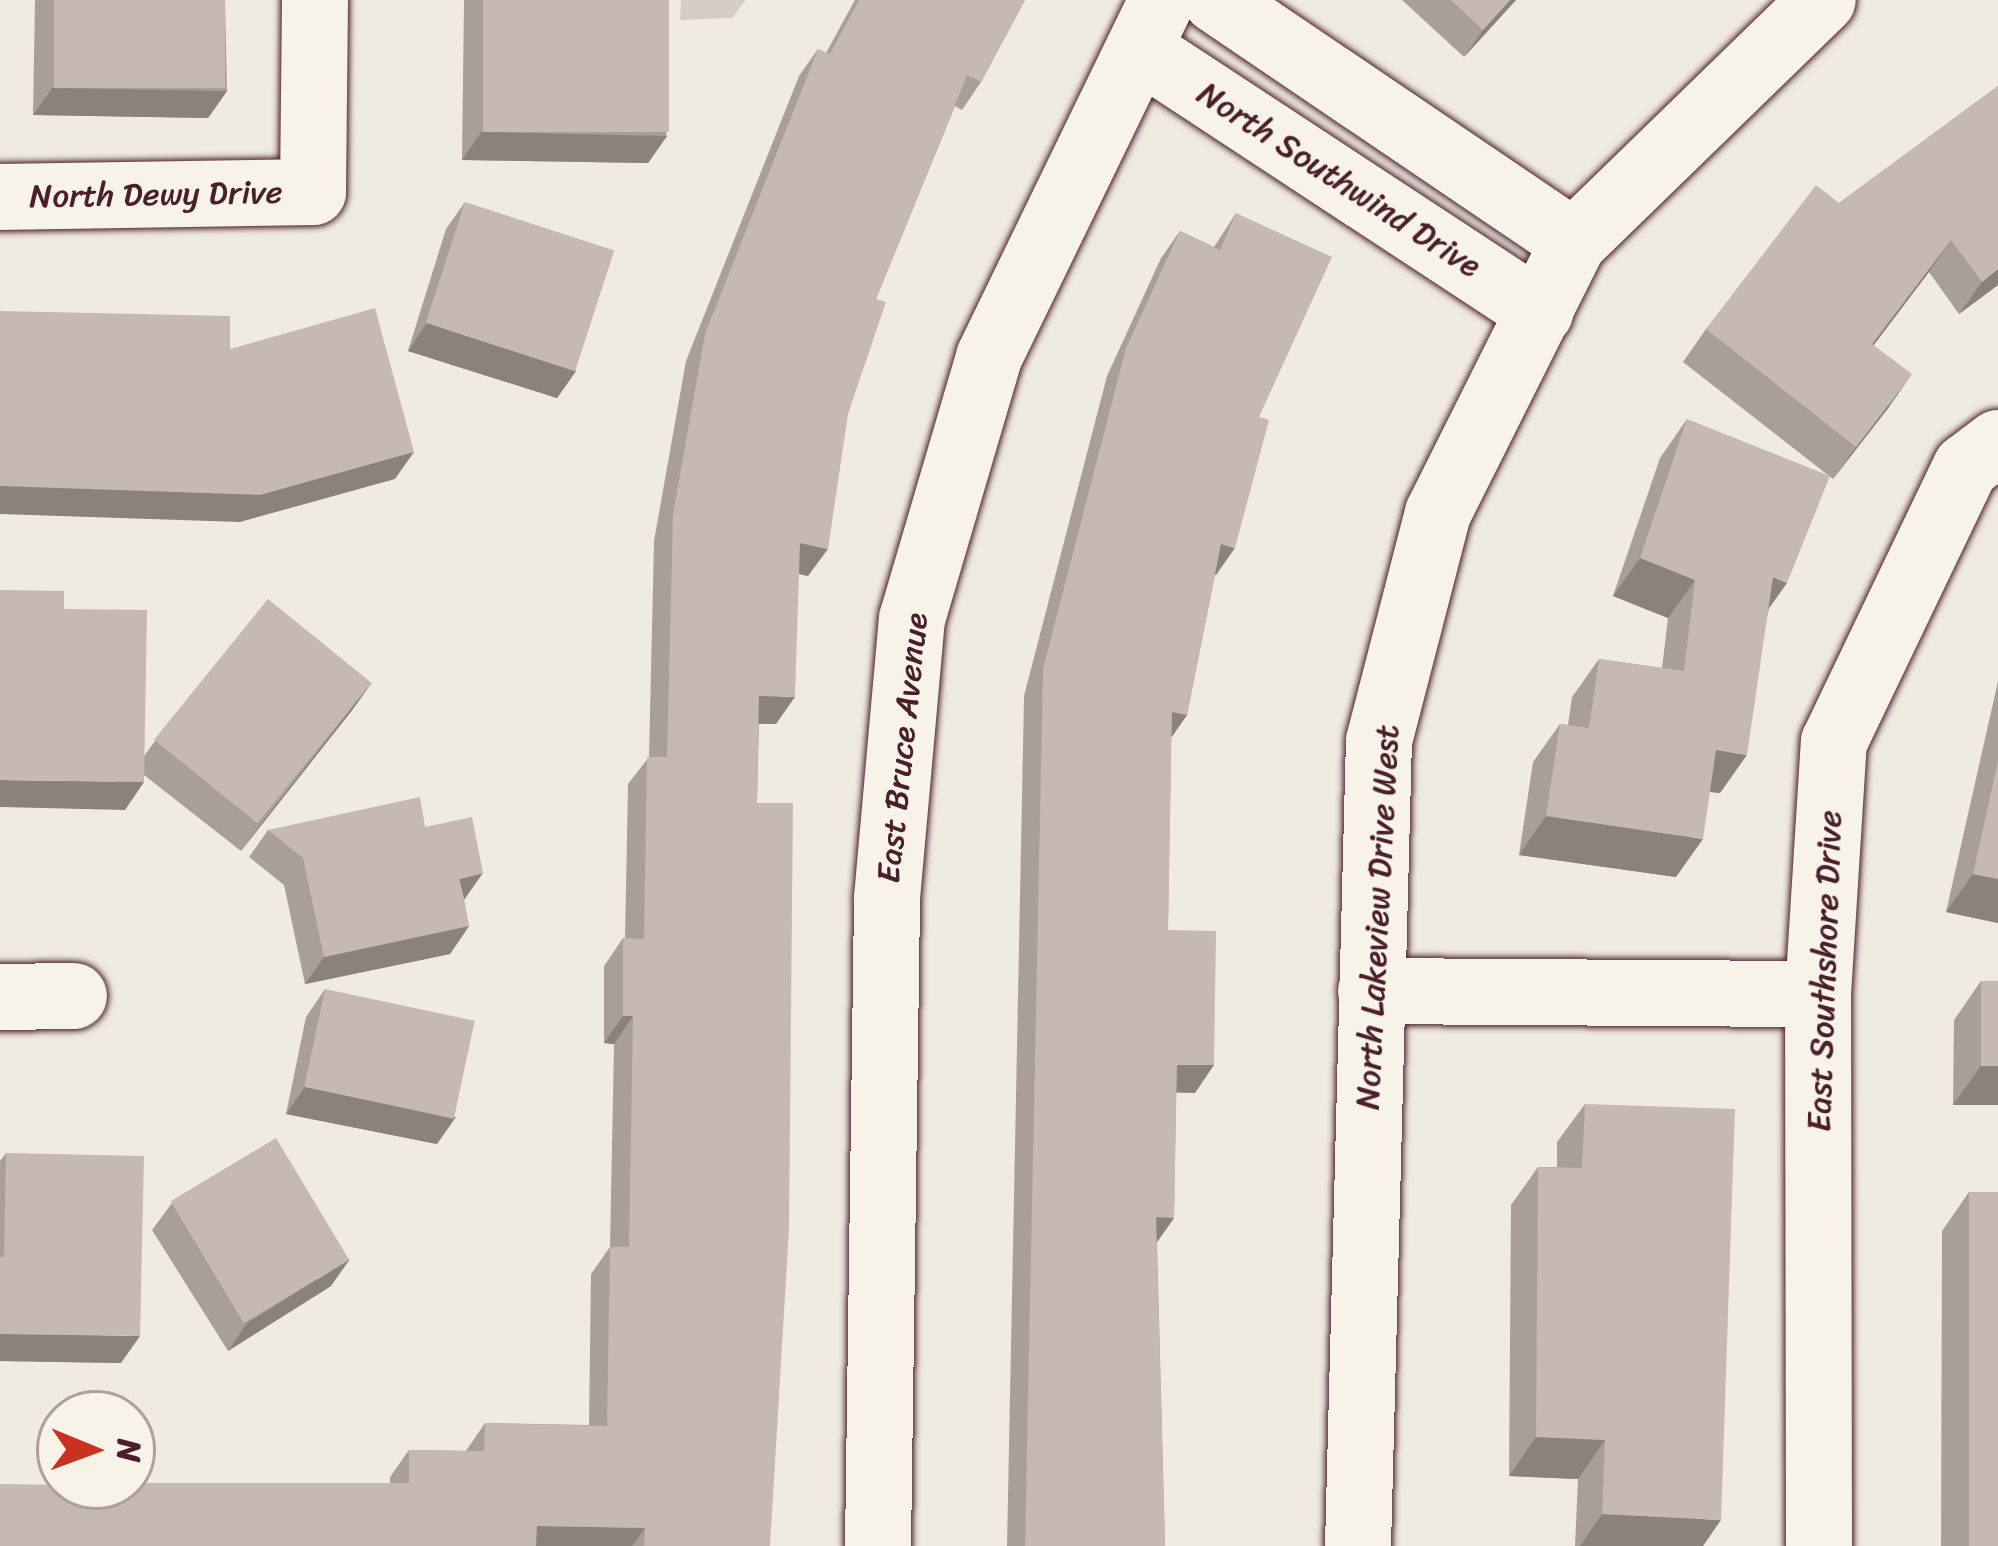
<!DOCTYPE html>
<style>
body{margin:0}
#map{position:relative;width:1998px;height:1546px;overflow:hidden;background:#f0ebe0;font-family:Sriracha,sans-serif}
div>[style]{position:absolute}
.green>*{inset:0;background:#d8cdc6}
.roads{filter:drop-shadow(0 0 3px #4a1f2b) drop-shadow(0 0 3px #4a1f2b)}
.minor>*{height:66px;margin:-33px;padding:0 33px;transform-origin:33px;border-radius:33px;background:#f7f3e8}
.wall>*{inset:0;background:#aa9e9a}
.shaded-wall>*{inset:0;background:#8b817d}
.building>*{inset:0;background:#c6b8b3;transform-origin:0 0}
span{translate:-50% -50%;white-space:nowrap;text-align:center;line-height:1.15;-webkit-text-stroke:9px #f7f3e8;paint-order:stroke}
.street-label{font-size:33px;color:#4a1f2b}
.north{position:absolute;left:36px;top:1390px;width:120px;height:120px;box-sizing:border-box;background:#f7f3e8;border:3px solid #b29e9c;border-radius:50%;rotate:91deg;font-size:33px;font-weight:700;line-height:48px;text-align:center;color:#4a1f2b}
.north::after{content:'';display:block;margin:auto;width:42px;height:54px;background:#c8321e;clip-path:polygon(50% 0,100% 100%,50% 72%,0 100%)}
</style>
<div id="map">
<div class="green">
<i style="clip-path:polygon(681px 0,746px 0,732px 18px,680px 20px)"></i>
</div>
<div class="roads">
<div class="minor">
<i style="left:1216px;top:0;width:432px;rotate:34.1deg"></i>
<i style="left:1139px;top:49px;width:480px;rotate:33.3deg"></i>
<i style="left:0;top:197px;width:313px;rotate:-0.9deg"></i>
<i style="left:313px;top:192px;width:192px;rotate:-89.4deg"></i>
<i style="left:1371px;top:991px;width:447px;rotate:0.4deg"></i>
<i style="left:0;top:997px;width:74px;rotate:-0.8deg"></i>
<i style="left:878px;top:1546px;width:648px;rotate:-89.2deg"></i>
<i style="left:887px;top:898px;width:280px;rotate:-84.9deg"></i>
<i style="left:912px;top:619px;width:273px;rotate:-73.6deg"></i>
<i style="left:989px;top:357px;width:397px;rotate:-64.1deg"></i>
<i style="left:1358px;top:1546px;width:805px;rotate:-88.51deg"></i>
<i style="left:1379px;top:741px;width:236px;rotate:-75.5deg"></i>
<i style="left:1438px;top:513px;width:303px;rotate:-63.4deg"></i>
<i style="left:1574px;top:242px;width:347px;rotate:-44.2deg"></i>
<i style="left:1819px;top:1546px;width:552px;rotate:-90.1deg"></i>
<i style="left:1818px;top:994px;width:253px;rotate:-86.4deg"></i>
<i style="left:1834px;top:742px;width:305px;rotate:-64.4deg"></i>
<i style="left:1966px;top:467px;width:40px;rotate:-37deg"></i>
</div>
</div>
<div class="wall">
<i style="clip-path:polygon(35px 0,225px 0,227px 91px,208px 118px,33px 115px)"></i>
<i style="clip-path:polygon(464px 0,628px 0,667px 136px,648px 163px,462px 160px)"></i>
<i style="clip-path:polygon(855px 0,1025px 0,981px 82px,962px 110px,955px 106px,876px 299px,808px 576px,799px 574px,776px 724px,759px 724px,757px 803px,770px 1546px,0 1546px,390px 1483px,390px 1477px,409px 1450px,466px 1451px,485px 1423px,589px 1425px,591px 1274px,610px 1247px,614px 1044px,604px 1043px,604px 966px,623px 938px,625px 938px,628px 784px,649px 757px,654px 541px,686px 361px,799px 76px,818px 49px,826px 53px)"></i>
<i style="clip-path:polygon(1402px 0,1516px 0,1464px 57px)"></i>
<i style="clip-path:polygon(1998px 86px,1998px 285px,1959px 314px,1929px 272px,1874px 345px,1889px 407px,1833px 479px,1683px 362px,1706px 329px,1839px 203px)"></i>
<i style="clip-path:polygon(465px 202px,576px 371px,557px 398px,408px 351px,446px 229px)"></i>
<i style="clip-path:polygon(1236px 213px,1259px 417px,1216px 575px,1215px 575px,1187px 715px,1171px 738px,1168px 930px,1195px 1093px,1176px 1092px,1174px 1218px,1157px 1242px,1165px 1546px,1007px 1546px,1024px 696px,1107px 376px,1161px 258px,1180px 231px,1214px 247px)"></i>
<i style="clip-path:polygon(1687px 419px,1769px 609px,1720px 793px,1710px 792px,1676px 877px,1519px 855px,1533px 762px,1560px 724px,1568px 725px,1572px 697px,1599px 659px,1662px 668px,1668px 618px,1613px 596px,1660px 458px)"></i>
<i style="clip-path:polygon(64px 609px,144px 756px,155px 741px,372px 682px,353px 709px,241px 851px,144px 775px,125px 810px)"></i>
<i style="clip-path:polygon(1998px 681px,1998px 923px,1946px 912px)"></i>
<i style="clip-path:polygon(425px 827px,464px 900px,469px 926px,450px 954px,305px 984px,284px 885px,249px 857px,268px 830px)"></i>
<i style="clip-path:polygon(1981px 981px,1998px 981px,1998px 1105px,1953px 1105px,1954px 1020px)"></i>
<i style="clip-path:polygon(325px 989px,437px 1144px,286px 1114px,306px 1017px)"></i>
<i style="clip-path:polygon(1585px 1104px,1703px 1546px,1575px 1546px,1578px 1479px,1509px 1476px,1511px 1205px,1538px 1167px,1557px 1167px,1557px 1142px)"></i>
<i style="clip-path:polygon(6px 1153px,121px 1363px,0 1361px,0 1161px)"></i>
<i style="clip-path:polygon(1969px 1192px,1998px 1546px,1941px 1546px,1942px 1231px)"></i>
<i style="clip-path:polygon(172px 1203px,331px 1286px,228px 1351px,152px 1230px)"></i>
</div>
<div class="shaded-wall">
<i style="clip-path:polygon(1510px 0,1516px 0,1464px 57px,1483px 30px)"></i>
<i style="clip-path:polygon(52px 88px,227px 91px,208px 118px,33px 115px)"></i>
<i style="clip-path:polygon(481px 132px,667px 136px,648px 163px,462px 160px)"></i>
<i style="clip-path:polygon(1951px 240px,1929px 272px,1850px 376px,1872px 344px)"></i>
<i style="clip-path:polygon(1998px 269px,1998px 285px,1959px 314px,1982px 282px)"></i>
<i style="clip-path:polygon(427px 323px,576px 371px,557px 398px,408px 351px)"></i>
<i style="clip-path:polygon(1912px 374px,1889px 407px,1833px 479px,1856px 447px)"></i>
<i style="clip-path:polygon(414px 452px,395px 479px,240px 522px,0 514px,0 486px)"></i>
<i style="clip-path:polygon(800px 543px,828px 549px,808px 576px,781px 570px)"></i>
<i style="clip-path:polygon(1221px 544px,1235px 548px,1216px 575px,1202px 572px)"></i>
<i style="clip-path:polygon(1640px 558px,1695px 580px,1668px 618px,1613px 596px)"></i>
<i style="clip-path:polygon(1773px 577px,1787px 583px,1760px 621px)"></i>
<i style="clip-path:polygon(372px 682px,353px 709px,241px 851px,261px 824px)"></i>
<i style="clip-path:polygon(759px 696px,795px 697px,776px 724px,740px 723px)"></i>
<i style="clip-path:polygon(1172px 712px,1187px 715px,1168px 742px)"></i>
<i style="clip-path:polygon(1716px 750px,1747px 755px,1720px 793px,1689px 789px)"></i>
<i style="clip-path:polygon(0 780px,144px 782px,125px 810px,0 807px)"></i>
<i style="clip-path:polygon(1546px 816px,1703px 839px,1676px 877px,1519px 855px)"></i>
<i style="clip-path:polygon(483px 873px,464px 900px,459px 879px)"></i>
<i style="clip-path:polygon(1973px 874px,1998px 879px,1998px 923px,1946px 912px)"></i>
<i style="clip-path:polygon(469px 926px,450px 954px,305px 984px,324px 957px)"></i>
<i style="clip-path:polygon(623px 1016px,633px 1016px,614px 1044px,604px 1043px)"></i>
<i style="clip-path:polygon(1177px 1065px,1214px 1065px,1195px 1093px,1158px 1092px)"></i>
<i style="clip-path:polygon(1981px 1066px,1998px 1066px,1998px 1105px,1953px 1105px)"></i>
<i style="clip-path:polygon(305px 1087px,456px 1117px,437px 1144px,286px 1114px)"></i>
<i style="clip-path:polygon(1156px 1217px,1174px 1218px,1155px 1245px)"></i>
<i style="clip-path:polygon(350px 1259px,331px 1286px,228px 1351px,247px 1323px)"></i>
<i style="clip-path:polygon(0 1334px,140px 1336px,121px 1363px,0 1361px)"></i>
<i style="clip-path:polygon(1536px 1437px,1605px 1440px,1578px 1479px,1509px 1476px)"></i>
<i style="clip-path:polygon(1602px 1514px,1721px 1520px,1703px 1546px,1580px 1546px)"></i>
<i style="clip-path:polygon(537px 1526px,645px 1528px,632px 1546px,523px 1546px)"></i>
</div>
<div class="building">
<i style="left:54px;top:0;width:171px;height:88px"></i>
<i style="left:483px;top:0;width:186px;height:132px"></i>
<i style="clip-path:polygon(859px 0,1025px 0,981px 82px,967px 75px,876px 299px,886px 302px,848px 414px,828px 549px,800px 543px,795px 697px,759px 696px,757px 803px,793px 803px,789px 1229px,770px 1546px,644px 1546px,645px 1528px,537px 1526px,536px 1546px,0 1546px,0 1484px,132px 1486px,132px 1483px,409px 1483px,409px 1450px,484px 1451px,485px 1423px,607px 1426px,610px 1247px,629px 1247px,633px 1016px,623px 1016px,623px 938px,644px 939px,647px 757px,667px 757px,673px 514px,705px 334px,818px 49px,830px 54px)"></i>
<i style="clip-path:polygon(1451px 0,1510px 0,1483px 30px)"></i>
<i style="clip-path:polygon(1998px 86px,1998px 269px,1982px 282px,1951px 240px,1872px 344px,1912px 374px,1856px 447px,1706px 329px,1816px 185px,1839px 203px)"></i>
<i style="left:465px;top:202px;width:157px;height:127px;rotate:18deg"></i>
<i style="clip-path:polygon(1236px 213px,1332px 257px,1259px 417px,1269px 420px,1235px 548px,1221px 544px,1187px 715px,1172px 712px,1168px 930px,1216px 931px,1214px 1065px,1177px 1065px,1174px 1218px,1156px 1217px,1165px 1546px,1025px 1546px,1043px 669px,1126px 348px,1180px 231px,1220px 250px)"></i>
<i style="clip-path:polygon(375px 308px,414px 452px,260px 495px,0 486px,0 311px,230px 316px,230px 349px)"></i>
<i style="clip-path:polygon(1687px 419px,1830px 476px,1787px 583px,1773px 577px,1747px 755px,1716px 750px,1703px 839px,1546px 816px,1560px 724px,1589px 728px,1599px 659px,1684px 671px,1695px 580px,1640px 558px)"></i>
<i style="clip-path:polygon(0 590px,64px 591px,64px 609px,147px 610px,144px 782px,0 780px)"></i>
<i style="left:268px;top:599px;width:133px;height:181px;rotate:39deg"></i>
<i style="clip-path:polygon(1998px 761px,1998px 879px,1973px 874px)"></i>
<i style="clip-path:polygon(420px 797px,425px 827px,472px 817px,483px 873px,459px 879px,469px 926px,324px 957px,303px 858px,268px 830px)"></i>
<i style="left:1981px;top:981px;width:17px;height:85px"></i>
<i style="left:325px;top:989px;width:153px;height:100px;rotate:12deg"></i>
<i style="clip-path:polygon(1585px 1104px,1735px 1109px,1721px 1520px,1602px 1514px,1605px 1440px,1536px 1437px,1538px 1167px,1582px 1168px)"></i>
<i style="left:276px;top:1138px;width:142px;height:123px;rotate:59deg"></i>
<i style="clip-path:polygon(6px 1153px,144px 1156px,140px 1336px,0 1334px,0 1257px,4px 1257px)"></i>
<i style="left:1969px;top:1192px;width:29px;height:354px"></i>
</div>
<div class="street-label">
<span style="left:1339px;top:180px;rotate:33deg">North Southwind Drive</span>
<span style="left:156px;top:195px;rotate:-1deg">North Dewy Drive</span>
<span style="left:903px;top:748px;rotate:-84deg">East Bruce Avenue</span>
<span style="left:1378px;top:917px;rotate:-87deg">North Lakeview Drive West</span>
<span style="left:1825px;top:971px;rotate:-88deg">East Southshore Drive</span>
</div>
<div class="north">N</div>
</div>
